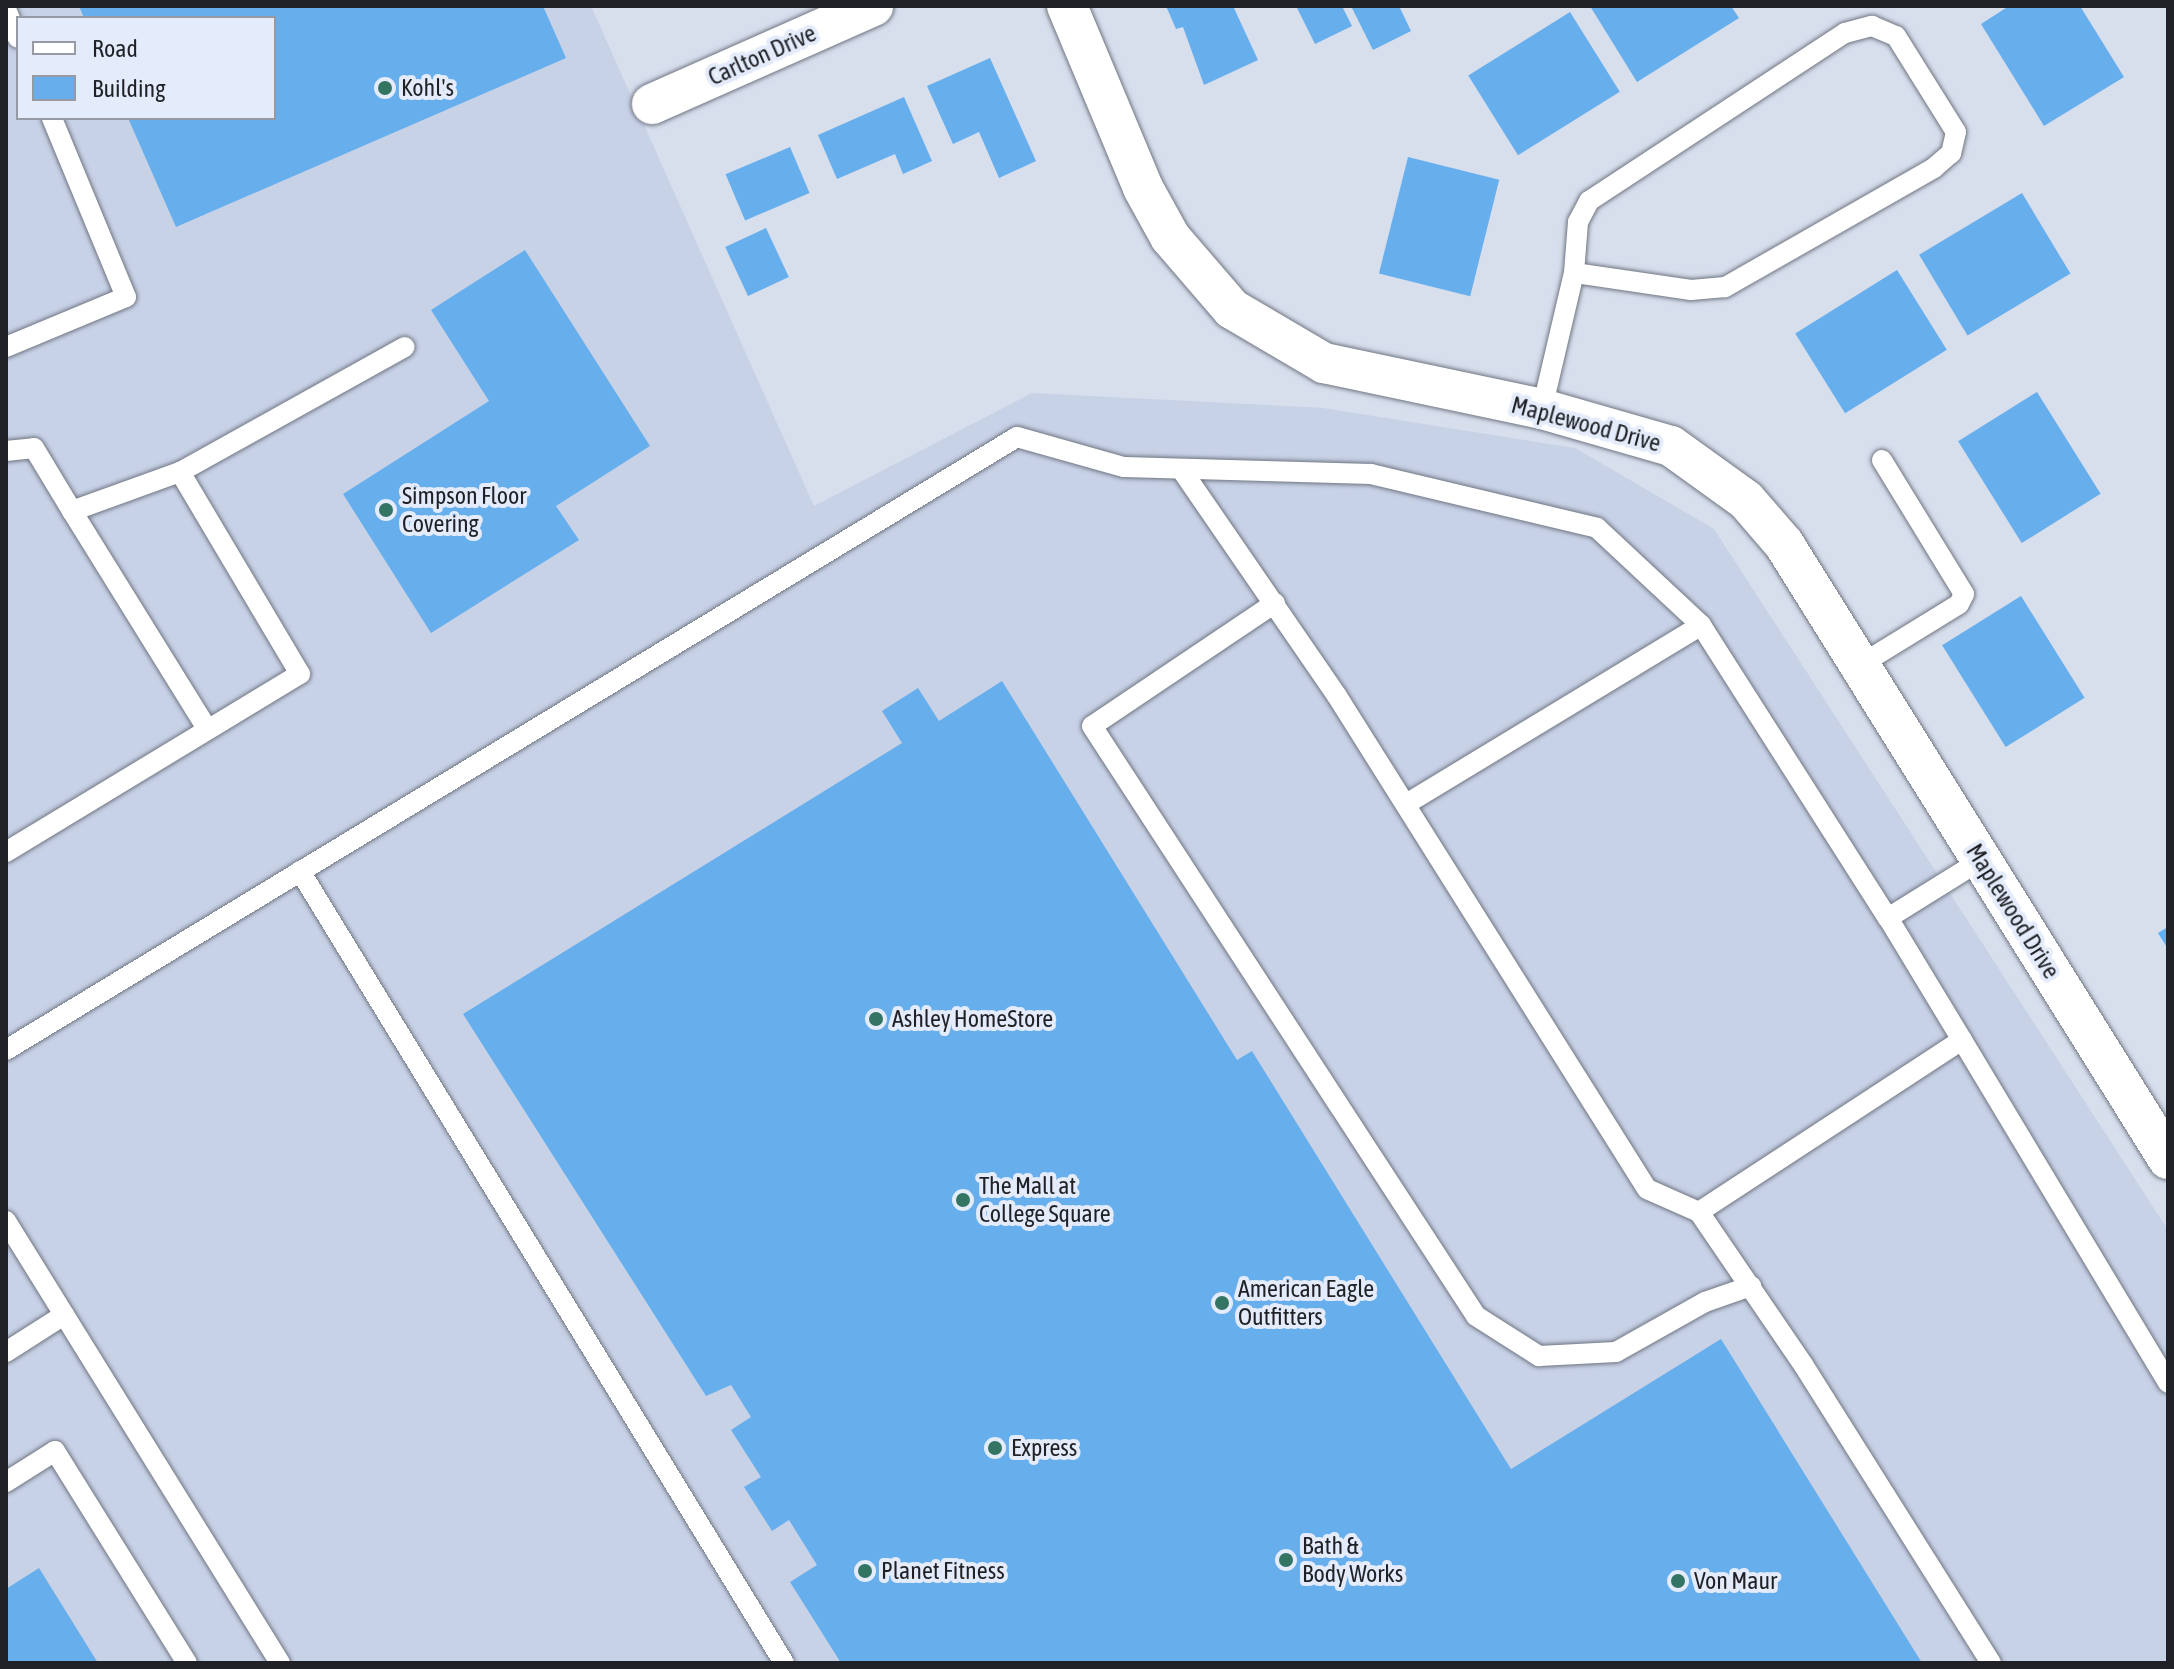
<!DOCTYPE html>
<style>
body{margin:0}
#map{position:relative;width:2174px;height:1669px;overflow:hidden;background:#d7deec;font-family:"Asap Condensed",sans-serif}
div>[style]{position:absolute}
.built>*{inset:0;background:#c8d2e7}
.building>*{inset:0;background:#67aeed;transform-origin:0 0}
.roads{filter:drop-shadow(0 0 2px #707682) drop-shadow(0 0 2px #707682)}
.lane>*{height:20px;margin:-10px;padding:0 10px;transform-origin:10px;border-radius:10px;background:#fff}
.street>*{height:40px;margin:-20px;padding:0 20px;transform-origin:20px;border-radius:20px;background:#fff}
.dots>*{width:22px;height:22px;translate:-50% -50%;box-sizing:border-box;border:4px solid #e4ebfa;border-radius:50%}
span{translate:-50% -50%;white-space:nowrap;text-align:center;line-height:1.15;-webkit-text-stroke:8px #e4ebfa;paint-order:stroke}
.street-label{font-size:24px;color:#1f2126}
.poi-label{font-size:24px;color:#1f2126}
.left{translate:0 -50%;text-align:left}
.frame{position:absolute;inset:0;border:8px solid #1f2126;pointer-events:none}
.legend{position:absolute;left:16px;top:16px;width:260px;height:104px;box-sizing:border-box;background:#e4ebfa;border:2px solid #959aa5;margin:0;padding:10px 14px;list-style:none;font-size:24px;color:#1f2126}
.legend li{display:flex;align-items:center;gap:16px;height:40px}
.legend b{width:40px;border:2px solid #959aa5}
</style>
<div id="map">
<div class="built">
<i style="clip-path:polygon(evenodd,6px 6px,591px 6px,814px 506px,1032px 393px,1323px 408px,1575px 448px,1714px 529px,2168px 1230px,2168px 1663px,6px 1663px,6px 6px,18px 18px,274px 18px,274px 118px,18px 118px,18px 18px)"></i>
</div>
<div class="building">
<i style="clip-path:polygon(79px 6px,543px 6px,566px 58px,176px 227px,128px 118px,274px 118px,274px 18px,84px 18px)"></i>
<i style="clip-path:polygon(1166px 6px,1233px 6px,1258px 60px,1204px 85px,1183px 27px,1176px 29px)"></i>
<i style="clip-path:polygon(1296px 6px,1342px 6px,1352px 26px,1315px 44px)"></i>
<i style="clip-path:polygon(1351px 6px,1399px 6px,1411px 31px,1373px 50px)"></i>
<i style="clip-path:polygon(1590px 6px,1731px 6px,1739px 18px,1637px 82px)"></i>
<i style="clip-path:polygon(2009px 6px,2080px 6px,2124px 77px,2044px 126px,1981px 24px)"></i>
<i style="left:1570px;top:12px;width:94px;height:120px;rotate:58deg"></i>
<i style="clip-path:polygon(990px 58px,1036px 161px,999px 178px,979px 132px,953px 144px,927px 86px)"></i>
<i style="clip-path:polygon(904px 97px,932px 161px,903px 174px,895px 154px,837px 179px,818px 135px)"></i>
<i style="left:790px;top:147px;width:50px;height:70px;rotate:67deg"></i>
<i style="left:1408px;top:157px;width:94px;height:120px;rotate:14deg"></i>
<i style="left:2022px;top:193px;width:94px;height:120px;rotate:59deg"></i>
<i style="left:766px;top:228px;width:54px;height:45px;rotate:65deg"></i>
<i style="clip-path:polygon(525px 250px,650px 446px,556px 506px,579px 540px,431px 633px,343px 494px,489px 401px,431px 310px)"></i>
<i style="left:1897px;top:270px;width:94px;height:120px;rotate:58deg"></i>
<i style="left:2037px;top:392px;width:120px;height:93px;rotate:58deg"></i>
<i style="left:2021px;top:596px;width:120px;height:93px;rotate:58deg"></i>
<i style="clip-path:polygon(1002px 681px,1237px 1060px,1252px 1051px,1511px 1469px,1721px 1339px,1922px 1663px,841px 1663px,790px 1582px,817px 1565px,789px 1520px,772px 1531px,744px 1487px,761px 1477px,731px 1430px,751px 1417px,731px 1385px,706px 1396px,463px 1014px,902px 743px,882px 711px,918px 688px,939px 721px)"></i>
<i style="clip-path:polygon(2168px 927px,2168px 949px,2158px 933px)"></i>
<i style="clip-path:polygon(39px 1568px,98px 1663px,6px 1663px,6px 1589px)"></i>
</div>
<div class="roads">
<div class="lane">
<i style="left:6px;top:9px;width:31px;rotate:68deg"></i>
<i style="left:6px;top:347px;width:130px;rotate:-22.6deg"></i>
<i style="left:126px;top:297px;width:194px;rotate:-112.5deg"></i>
<i style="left:1542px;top:409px;width:140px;rotate:-76.8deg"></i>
<i style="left:1574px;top:273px;width:51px;rotate:-85.5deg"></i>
<i style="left:1578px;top:222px;width:24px;rotate:-62deg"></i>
<i style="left:1589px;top:201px;width:306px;rotate:-33.3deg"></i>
<i style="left:1845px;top:33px;width:28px;rotate:-15deg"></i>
<i style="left:1872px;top:26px;width:26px;rotate:23deg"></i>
<i style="left:1896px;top:36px;width:113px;rotate:58deg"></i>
<i style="left:1956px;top:132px;width:22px;rotate:103deg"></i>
<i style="left:1951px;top:153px;width:23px;rotate:139deg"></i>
<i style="left:1934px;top:168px;width:241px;rotate:150.3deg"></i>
<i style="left:1725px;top:287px;width:34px;rotate:175deg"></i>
<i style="left:1691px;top:290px;width:118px;rotate:-171.7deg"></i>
<i style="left:6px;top:451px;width:28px;rotate:-6deg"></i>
<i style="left:34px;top:448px;width:74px;rotate:58.9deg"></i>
<i style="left:72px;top:511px;width:115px;rotate:-19.9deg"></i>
<i style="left:180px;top:472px;width:235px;rotate:59.3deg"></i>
<i style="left:300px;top:674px;width:344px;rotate:148.8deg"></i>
<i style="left:1181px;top:469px;width:275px;rotate:55.5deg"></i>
<i style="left:1337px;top:696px;width:582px;rotate:57.84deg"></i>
<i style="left:1647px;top:1189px;width:57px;rotate:23.9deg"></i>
<i style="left:1699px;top:1212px;width:186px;rotate:55.7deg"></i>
<i style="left:1804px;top:1366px;width:351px;rotate:57.8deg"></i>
<i style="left:180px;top:472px;width:257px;rotate:-29.1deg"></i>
<i style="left:72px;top:511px;width:256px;rotate:58.2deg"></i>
<i style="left:1275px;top:603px;width:220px;rotate:146.1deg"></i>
<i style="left:1092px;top:726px;width:704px;rotate:56.94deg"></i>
<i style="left:1476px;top:1316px;width:75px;rotate:32.4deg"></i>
<i style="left:1539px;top:1356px;width:77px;rotate:-3deg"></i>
<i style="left:1616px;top:1352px;width:102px;rotate:-29.3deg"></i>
<i style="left:1705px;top:1302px;width:49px;rotate:-19.2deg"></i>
<i style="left:1860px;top:665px;width:116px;rotate:-31.6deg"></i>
<i style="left:1959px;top:604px;width:11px;rotate:-63deg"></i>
<i style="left:1964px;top:594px;width:157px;rotate:-121.5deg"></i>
<i style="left:1406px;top:804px;width:345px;rotate:-31.2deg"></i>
<i style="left:300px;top:871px;width:928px;rotate:58.57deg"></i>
<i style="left:1962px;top:1040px;width:143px;rotate:-121.2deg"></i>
<i style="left:1888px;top:918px;width:110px;rotate:-31.9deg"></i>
<i style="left:6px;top:1050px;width:1182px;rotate:-31.23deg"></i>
<i style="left:1017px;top:437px;width:111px;rotate:15.7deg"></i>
<i style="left:1124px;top:467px;width:247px;rotate:1.6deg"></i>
<i style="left:1371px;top:474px;width:232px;rotate:13.4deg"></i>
<i style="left:1597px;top:528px;width:142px;rotate:43deg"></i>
<i style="left:1701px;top:625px;width:348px;rotate:57.5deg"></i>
<i style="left:1699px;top:1212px;width:314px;rotate:-33.2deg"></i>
<i style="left:1962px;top:1040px;width:400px;rotate:59deg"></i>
<i style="left:6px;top:1221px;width:520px;rotate:58.2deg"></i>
<i style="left:6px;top:1352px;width:69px;rotate:-32.5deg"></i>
<i style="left:6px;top:1482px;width:58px;rotate:-32.3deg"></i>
<i style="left:55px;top:1451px;width:250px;rotate:58.1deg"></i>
</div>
<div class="street">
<i style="left:1067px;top:6px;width:197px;rotate:67.3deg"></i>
<i style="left:1143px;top:188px;width:56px;rotate:61.1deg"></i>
<i style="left:1170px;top:237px;width:95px;rotate:49.3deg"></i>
<i style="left:1232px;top:309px;width:107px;rotate:30.4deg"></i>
<i style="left:1324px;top:363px;width:223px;rotate:11.9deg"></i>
<i style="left:1542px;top:409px;width:134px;rotate:16deg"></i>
<i style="left:1671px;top:446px;width:92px;rotate:35.8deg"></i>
<i style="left:1746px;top:500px;width:58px;rotate:49.2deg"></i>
<i style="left:1784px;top:544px;width:725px;rotate:58.02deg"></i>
<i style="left:652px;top:104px;width:242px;rotate:-23.9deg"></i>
</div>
</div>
<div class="dots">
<i style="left:385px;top:88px;background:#337463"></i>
<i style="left:386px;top:510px;background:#337463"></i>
<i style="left:876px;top:1019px;background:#337463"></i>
<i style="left:963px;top:1200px;background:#337463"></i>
<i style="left:1222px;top:1303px;background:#337463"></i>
<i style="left:995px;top:1448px;background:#337463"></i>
<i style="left:1286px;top:1560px;background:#337463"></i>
<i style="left:865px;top:1571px;background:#337463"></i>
<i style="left:1678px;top:1581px;background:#337463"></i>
</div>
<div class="street-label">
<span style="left:762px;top:55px;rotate:-24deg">Carlton Drive</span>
<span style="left:1586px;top:424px;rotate:15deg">Maplewood Drive</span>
<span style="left:2013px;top:911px;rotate:58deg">Maplewood Drive</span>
</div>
<div class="poi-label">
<span class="left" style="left:401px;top:88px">Kohl's</span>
<span class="left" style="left:402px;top:510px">Simpson Floor<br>Covering</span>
<span class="left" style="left:892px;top:1019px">Ashley HomeStore</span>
<span class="left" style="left:979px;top:1200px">The Mall at<br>College Square</span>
<span class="left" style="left:1238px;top:1303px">American Eagle<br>Outfitters</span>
<span class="left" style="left:1011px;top:1448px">Express</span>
<span class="left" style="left:1302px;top:1560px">Bath &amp;<br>Body Works</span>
<span class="left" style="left:881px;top:1571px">Planet Fitness</span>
<span class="left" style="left:1694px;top:1581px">Von Maur</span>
</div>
<div class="frame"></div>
<ul class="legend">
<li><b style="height:10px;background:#fff"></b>Road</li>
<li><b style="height:22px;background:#67aeed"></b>Building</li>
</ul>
</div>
